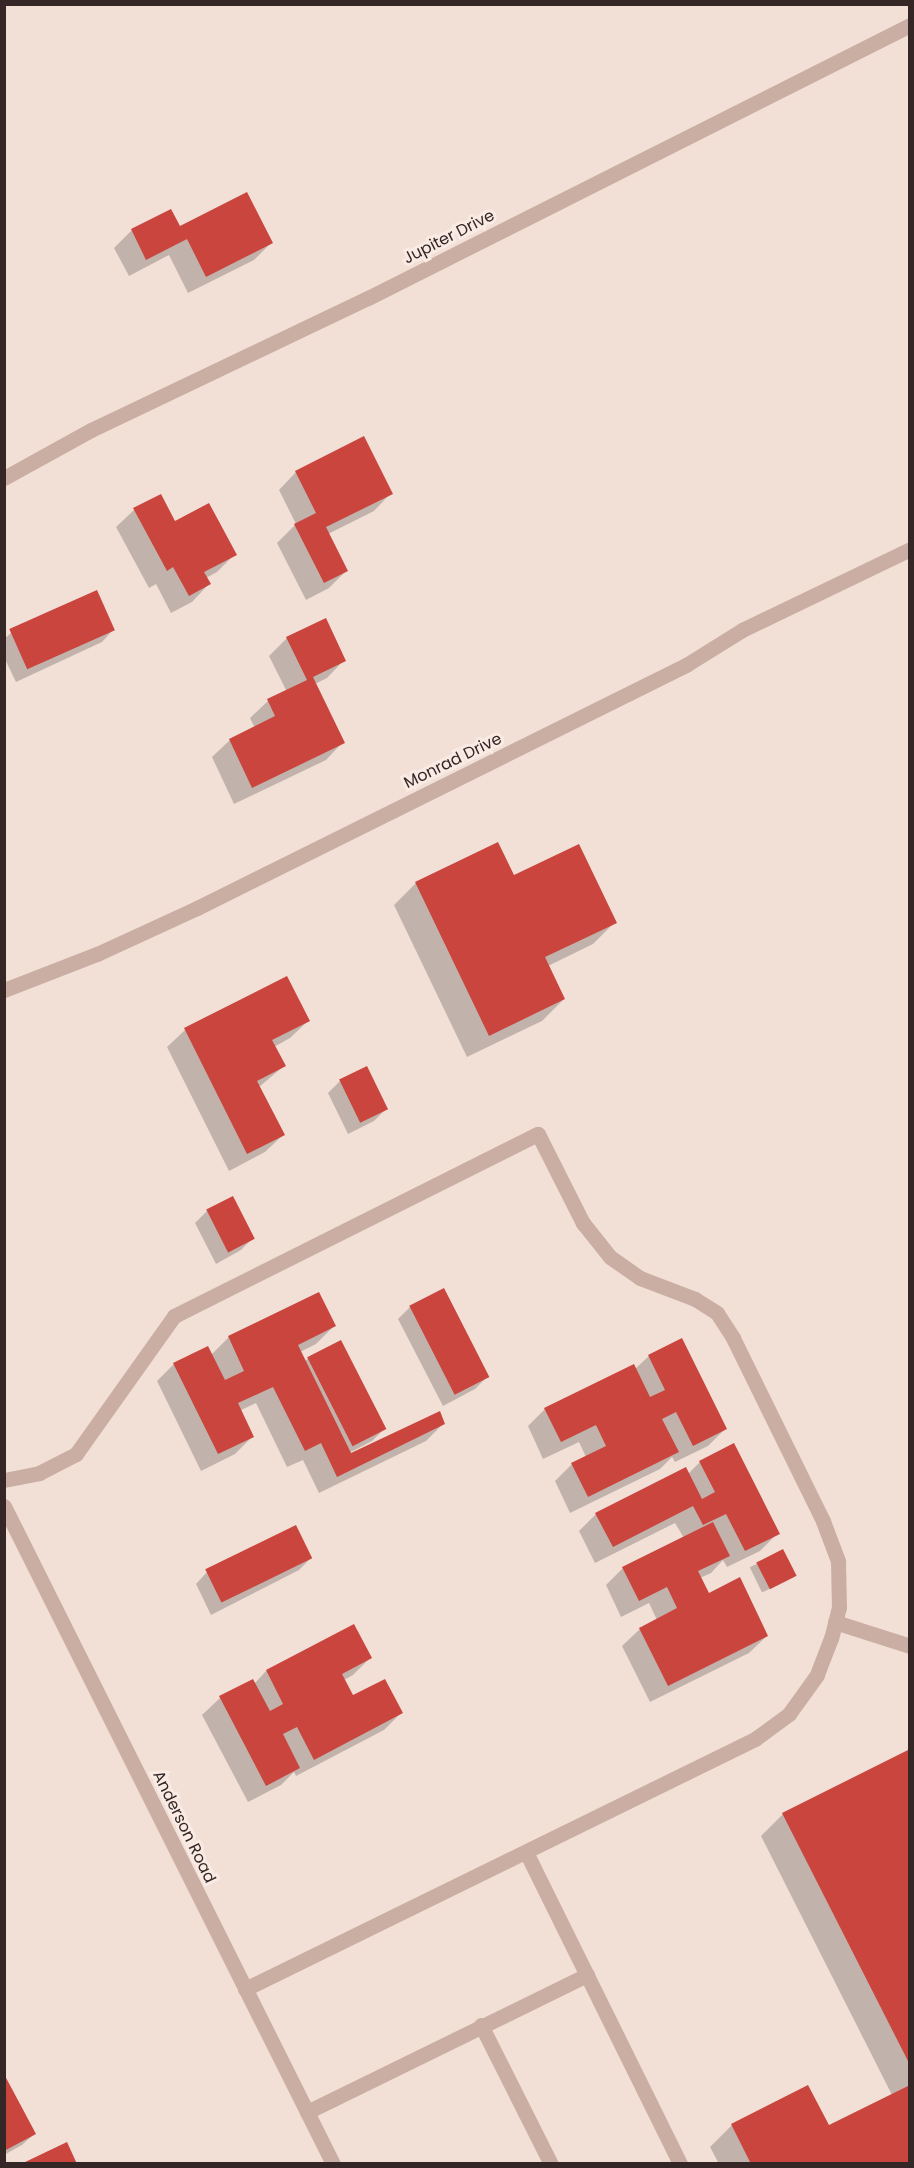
<!DOCTYPE html>
<style>
body{margin:0}
#map{position:relative;width:914px;height:2168px;overflow:hidden;background:#f2e0d7;font-family:Poppins,sans-serif}
div>[style]{position:absolute}
.shadow>*{inset:0;background:#0003;transform-origin:0 0}
.building>*{inset:0;background:#c9453e;transform-origin:0 0}
.minor>*{height:15px;margin:-7.5px;padding:0 7.5px;transform-origin:7.5px;border-radius:7.5px;background:#caaea3}
span{translate:-50% -50%;white-space:nowrap;text-align:center;line-height:1.15;-webkit-text-stroke:6px #f9ebe4;paint-order:stroke}
.street-label{font-size:16px;color:#352726}
.frame{position:absolute;inset:0;border:6px solid #352726;pointer-events:none}
</style>
<div id="map">
<div class="shadow">
<i style="clip-path:polygon(170px 211px,179px 228px,271px 243px,254px 260px,188px 293px,169px 255px,129px 276px,114px 248px,132px 230px)"></i>
<i style="clip-path:polygon(296px 472px,391px 493px,374px 511px,328px 534px,346px 571px,329px 588px,306px 600px,277px 543px,296px 524px,279px 490px)"></i>
<i style="clip-path:polygon(160px 496px,175px 523px,235px 554px,217px 572px,206px 578px,209px 584px,192px 602px,171px 613px,156px 584px,149px 588px,116px 527px,134px 510px)"></i>
<i style="clip-path:polygon(96px 592px,113px 630px,102px 642px,16px 682px,4px 657px,4px 639px,11px 633px)"></i>
<i style="clip-path:polygon(325px 620px,344px 660px,327px 678px,315px 684px,343px 742px,326px 760px,234px 804px,212px 757px,230px 740px,255px 728px,250px 718px,268px 701px,287px 692px,269px 656px,287px 638px)"></i>
<i style="clip-path:polygon(513px 877px,615px 922px,593px 944px,548px 966px,564px 999px,542px 1021px,467px 1057px,394px 905px,416px 883px)"></i>
<i style="clip-path:polygon(286px 978px,308px 1021px,290px 1038px,274px 1047px,284px 1066px,259px 1087px,283px 1135px,265px 1152px,229px 1171px,167px 1047px,185px 1030px)"></i>
<i style="clip-path:polygon(340px 1081px,386px 1109px,374px 1121px,348px 1134px,328px 1093px)"></i>
<i style="clip-path:polygon(232px 1198px,253px 1238px,241px 1250px,216px 1264px,195px 1223px,207px 1211px)"></i>
<i style="clip-path:polygon(410px 1307px,487px 1377px,475px 1389px,443px 1406px,398px 1319px)"></i>
<i style="clip-path:polygon(334px 1326px,316px 1344px,300px 1352px,304px 1361px,341px 1342px,384px 1429px,372px 1441px,349px 1453px,350px 1455px,444px 1423px,426px 1441px,319px 1493px,303px 1460px,287px 1467px,256px 1403px,239px 1411px,252px 1437px,235px 1454px,201px 1471px,157px 1381px,174px 1364px,211px 1355px,229px 1337px)"></i>
<i style="clip-path:polygon(682px 1340px,725px 1429px,708px 1446px,675px 1462px,672px 1457px,660px 1469px,570px 1513px,555px 1481px,572px 1464px,586px 1457px,579px 1442px,543px 1459px,528px 1426px,545px 1409px,635px 1369px,649px 1356px)"></i>
<i style="clip-path:polygon(700px 1462px,778px 1533px,760px 1551px,727px 1567px,723px 1560px,711px 1573px,700px 1578px,708px 1595px,767px 1636px,749px 1653px,650px 1702px,622px 1646px,640px 1629px,657px 1620px,649px 1603px,621px 1617px,606px 1585px,623px 1568px,684px 1538px,675px 1523px,595px 1563px,579px 1531px,596px 1514px,688px 1474px)"></i>
<i style="left:783px;top:1551px;width:28px;height:37px;rotate:64deg"></i>
<i style="clip-path:polygon(311px 1558px,299px 1570px,211px 1615px,196px 1584px,207px 1572px)"></i>
<i style="clip-path:polygon(354px 1626px,370px 1658px,353px 1675px,344px 1680px,353px 1697px,401px 1713px,384px 1730px,296px 1776px,294px 1772px,281px 1785px,248px 1802px,202px 1715px,220px 1698px,254px 1684px,266px 1671px)"></i>
<i style="clip-path:polygon(910px 1750px,910px 2164px,719px 2164px,710px 2147px,732px 2125px,828px 2127px,892px 2095px,761px 1836px,783px 1814px)"></i>
<i style="clip-path:polygon(4px 2078px,34px 2134px,22px 2145px,4px 2155px)"></i>
</div>
<div class="building">
<i style="clip-path:polygon(247px 192px,273px 243px,206px 277px,187px 239px,146px 260px,131px 229px,171px 209px,180px 226px)"></i>
<i style="clip-path:polygon(364px 436px,393px 494px,326px 527px,348px 571px,324px 583px,294px 524px,316px 513px,295px 471px)"></i>
<i style="clip-path:polygon(161px 494px,175px 521px,209px 503px,237px 555px,204px 572px,211px 584px,189px 596px,173px 567px,167px 571px,133px 508px)"></i>
<i style="left:97px;top:590px;width:44px;height:96px;rotate:66deg"></i>
<i style="clip-path:polygon(326px 618px,346px 661px,313px 677px,345px 743px,252px 788px,229px 739px,275px 716px,267px 699px,307px 680px,286px 637px)"></i>
<i style="clip-path:polygon(498px 842px,514px 875px,579px 844px,617px 923px,545px 957px,565px 999px,489px 1036px,415px 882px)"></i>
<i style="clip-path:polygon(287px 976px,310px 1021px,272px 1040px,286px 1066px,257px 1081px,285px 1135px,247px 1154px,184px 1028px)"></i>
<i style="left:367px;top:1066px;width:48px;height:31px;rotate:64deg"></i>
<i style="left:233px;top:1196px;width:48px;height:30px;rotate:63deg"></i>
<i style="left:444px;top:1288px;width:100px;height:39px;rotate:63deg"></i>
<i style="clip-path:polygon(319px 1292px,336px 1326px,298px 1345px,351px 1453px,440px 1411px,445px 1424px,337px 1477px,321px 1443px,305px 1451px,273px 1387px,238px 1403px,254px 1437px,218px 1454px,173px 1363px,208px 1346px,225px 1380px,244px 1371px,228px 1336px)"></i>
<i style="clip-path:polygon(682px 1338px,727px 1429px,693px 1446px,676px 1412px,662px 1419px,679px 1452px,588px 1497px,571px 1463px,606px 1446px,596px 1425px,561px 1442px,544px 1408px,634px 1364px,650px 1397px,665px 1390px,648px 1355px)"></i>
<i style="left:341px;top:1340px;width:100px;height:38px;rotate:63deg"></i>
<i style="clip-path:polygon(734px 1443px,780px 1534px,745px 1551px,726px 1514px,703px 1525px,693px 1506px,613px 1547px,595px 1513px,686px 1467px,702px 1499px,715px 1492px,699px 1461px)"></i>
<i style="clip-path:polygon(713px 1522px,730px 1556px,698px 1571px,709px 1593px,740px 1577px,768px 1636px,668px 1686px,639px 1628px,677px 1608px,667px 1587px,639px 1601px,622px 1567px)"></i>
<i style="left:296px;top:1525px;width:37px;height:101px;rotate:64deg"></i>
<i style="left:783px;top:1549px;width:30px;height:30px;rotate:63deg"></i>
<i style="clip-path:polygon(354px 1624px,372px 1658px,342px 1674px,353px 1695px,385px 1679px,403px 1713px,314px 1760px,297px 1727px,283px 1734px,300px 1768px,266px 1786px,219px 1696px,253px 1679px,270px 1711px,283px 1704px,266px 1670px)"></i>
<i style="clip-path:polygon(910px 1749px,910px 2065px,782px 1813px)"></i>
<i style="clip-path:polygon(4px 2074px,36px 2134px,4px 2151px)"></i>
<i style="clip-path:polygon(808px 2085px,829px 2125px,910px 2085px,910px 2164px,751px 2164px,731px 2124px)"></i>
<i style="clip-path:polygon(67px 2142px,77px 2164px,21px 2164px)"></i>
</div>
<div class="minor">
<i style="left:4px;top:478px;width:99px;rotate:-28.9deg"></i>
<i style="left:91px;top:430px;width:307px;rotate:-25.5deg"></i>
<i style="left:368px;top:298px;width:607px;rotate:-26.73deg"></i>
<i style="left:4px;top:990px;width:100px;rotate:-21.2deg"></i>
<i style="left:97px;top:954px;width:110px;rotate:-24.7deg"></i>
<i style="left:197px;top:908px;width:546px;rotate:-26.42deg"></i>
<i style="left:686px;top:665px;width:66px;rotate:-32deg"></i>
<i style="left:742px;top:630px;width:187px;rotate:-25.7deg"></i>
<i style="left:4px;top:1480px;width:36px;rotate:-11deg"></i>
<i style="left:39px;top:1473px;width:42px;rotate:-27.2deg"></i>
<i style="left:76px;top:1454px;width:169px;rotate:-54.6deg"></i>
<i style="left:174px;top:1316px;width:407px;rotate:-26.6deg"></i>
<i style="left:538px;top:1134px;width:100px;rotate:63.2deg"></i>
<i style="left:583px;top:1223px;width:43px;rotate:51.5deg"></i>
<i style="left:610px;top:1257px;width:37px;rotate:35deg"></i>
<i style="left:640px;top:1278px;width:59px;rotate:20.9deg"></i>
<i style="left:695px;top:1299px;width:26px;rotate:32deg"></i>
<i style="left:717px;top:1313px;width:30px;rotate:57deg"></i>
<i style="left:733px;top:1338px;width:204px;rotate:63.8deg"></i>
<i style="left:823px;top:1521px;width:43px;rotate:69.4deg"></i>
<i style="left:838px;top:1561px;width:46px;rotate:88.8deg"></i>
<i style="left:839px;top:1607px;width:32px;rotate:104deg"></i>
<i style="left:831px;top:1638px;width:40px;rotate:111deg"></i>
<i style="left:817px;top:1675px;width:48px;rotate:125.7deg"></i>
<i style="left:789px;top:1714px;width:42px;rotate:143.7deg"></i>
<i style="left:755px;top:1739px;width:568px;rotate:153.89deg"></i>
<i style="left:4px;top:1506px;width:736px;rotate:63.43deg"></i>
<i style="left:835px;top:1622px;width:79px;rotate:17.7deg"></i>
<i style="left:526px;top:1852px;width:348px;rotate:63.7deg"></i>
<i style="left:481px;top:2025px;width:156px;rotate:63.3deg"></i>
<i style="left:307px;top:2112px;width:312px;rotate:-26.1deg"></i>
</div>
<div class="street-label">
<span style="left:449px;top:237px;rotate:-27deg">Jupiter Drive</span>
<span style="left:453px;top:761px;rotate:-26deg">Monrad Drive</span>
<span style="left:184px;top:1827px;rotate:64deg">Anderson Road</span>
</div>
<div class="frame"></div>
</div>
